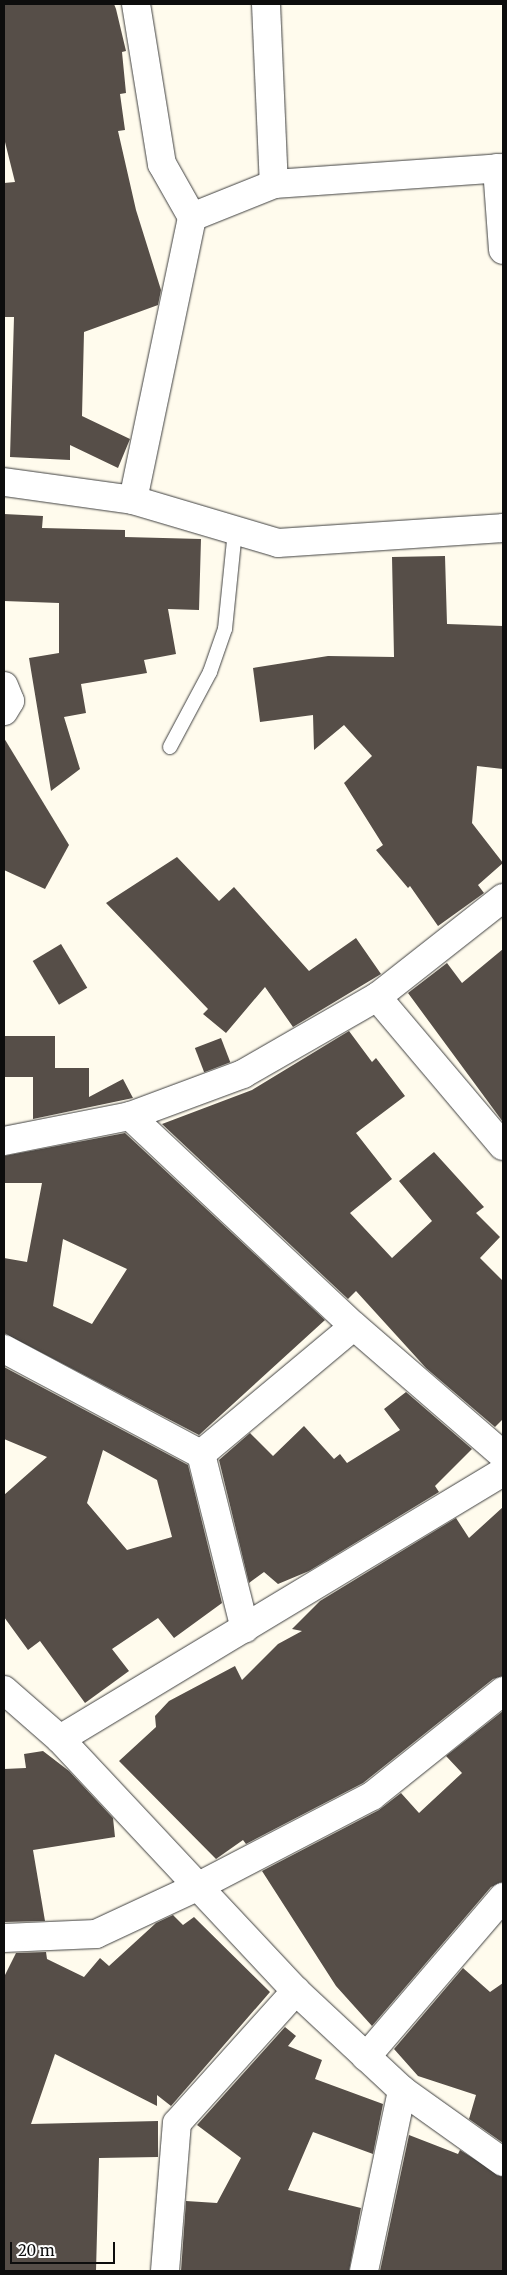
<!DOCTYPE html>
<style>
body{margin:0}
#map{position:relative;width:507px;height:2275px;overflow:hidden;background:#fffbed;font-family:Merriweather,serif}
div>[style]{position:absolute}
.building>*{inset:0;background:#564e48;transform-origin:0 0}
.roads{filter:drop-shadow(0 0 1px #404040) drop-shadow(0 0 1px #404040)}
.service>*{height:14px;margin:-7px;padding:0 7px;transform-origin:7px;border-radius:7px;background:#fff}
.minor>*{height:28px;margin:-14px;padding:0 14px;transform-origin:14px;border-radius:14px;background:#fff}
.tertiary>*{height:28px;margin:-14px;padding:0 14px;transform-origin:14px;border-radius:14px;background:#fff}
span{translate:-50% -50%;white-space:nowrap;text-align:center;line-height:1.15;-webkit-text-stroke:5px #fff;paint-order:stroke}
.frame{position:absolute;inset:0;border:5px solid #0d0d0d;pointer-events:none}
.scale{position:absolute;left:10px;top:2242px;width:105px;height:22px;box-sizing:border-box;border:2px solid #0d0d0d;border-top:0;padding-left:6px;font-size:15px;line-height:18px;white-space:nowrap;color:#0d0d0d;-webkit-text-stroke:4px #fff;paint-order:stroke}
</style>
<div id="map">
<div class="building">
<i style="clip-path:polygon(4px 4px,114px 4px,116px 9px,126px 51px,122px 52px,126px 93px,120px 94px,125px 130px,118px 131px,136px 210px,161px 290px,158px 305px,84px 332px,82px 416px,130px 439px,118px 468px,70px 445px,70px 460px,10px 457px,14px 317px,4px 317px,4px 183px,15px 182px,4px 138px)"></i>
<i style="clip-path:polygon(4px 514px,43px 516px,42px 528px,125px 530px,125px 537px,201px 539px,199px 610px,168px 609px,176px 654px,144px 660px,147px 673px,81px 684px,86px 713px,64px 717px,80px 769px,51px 791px,29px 658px,59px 653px,59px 603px,4px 601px)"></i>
<i style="clip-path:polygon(445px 556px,447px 624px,503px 626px,503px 769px,477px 766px,472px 823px,503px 863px,478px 885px,484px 893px,438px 926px,410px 886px,408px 888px,376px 850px,383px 845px,344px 783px,372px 756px,344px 725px,314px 750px,313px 715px,260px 722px,253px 668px,328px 656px,394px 657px,392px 557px)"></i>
<i style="clip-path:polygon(4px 738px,69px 845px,45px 889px,4px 870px)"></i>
<i style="clip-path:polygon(177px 857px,219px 901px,234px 887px,309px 971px,356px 938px,381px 974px,293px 1027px,265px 987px,226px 1033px,203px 1014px,208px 1009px,106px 903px)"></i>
<i style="left:61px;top:944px;width:51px;height:33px;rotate:59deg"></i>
<i style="clip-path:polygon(503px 949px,503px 1122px,408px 993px,447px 963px,462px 983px)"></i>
<i style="clip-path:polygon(349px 1031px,372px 1062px,376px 1058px,405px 1096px,356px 1133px,392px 1179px,350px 1213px,392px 1258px,432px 1221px,399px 1181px,434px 1152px,484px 1207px,476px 1213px,500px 1237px,480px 1258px,503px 1281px,503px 1419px,495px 1427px,426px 1368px,356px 1291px,348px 1299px,162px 1124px,252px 1090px)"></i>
<i style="clip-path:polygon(4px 1036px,55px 1036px,55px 1068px,89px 1068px,89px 1097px,123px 1079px,133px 1098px,33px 1119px,33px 1077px,4px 1077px)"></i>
<i style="left:221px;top:1038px;width:26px;height:28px;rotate:69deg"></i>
<i style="clip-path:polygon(evenodd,125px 1133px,325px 1320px,199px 1435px,4px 1333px,4px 1258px,27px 1262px,42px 1183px,4px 1183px,4px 1156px,125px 1133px,63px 1239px,127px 1269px,92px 1324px,53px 1306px,63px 1239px)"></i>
<i style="clip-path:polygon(evenodd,4px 1367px,188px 1465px,222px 1603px,174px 1638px,158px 1618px,112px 1649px,129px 1671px,85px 1703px,40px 1641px,28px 1650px,4px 1617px,4px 1495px,47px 1457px,4px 1439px,4px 1367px,103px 1450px,157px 1480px,172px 1537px,127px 1550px,87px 1503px,103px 1450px)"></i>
<i style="clip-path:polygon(406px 1392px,472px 1449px,435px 1486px,439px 1492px,309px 1571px,278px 1584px,264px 1572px,249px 1583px,219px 1460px,250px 1433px,273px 1456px,304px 1426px,334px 1459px,340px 1454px,347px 1463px,400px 1430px,384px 1409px)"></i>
<i style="clip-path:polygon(503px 1507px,503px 1676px,493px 1679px,363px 1783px,246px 1844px,243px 1840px,216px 1859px,119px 1761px,156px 1727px,155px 1716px,169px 1701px,235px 1666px,242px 1680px,278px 1644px,302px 1631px,292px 1629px,320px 1601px,456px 1518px,469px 1538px)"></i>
<i style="clip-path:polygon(503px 1711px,503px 1882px,491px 1887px,372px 2026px,336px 1986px,262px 1871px,379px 1810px,401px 1793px,419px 1813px,462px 1773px,446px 1756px)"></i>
<i style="clip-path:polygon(43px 1751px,69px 1771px,113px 1818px,115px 1837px,33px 1850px,45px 1921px,4px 1922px,4px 1769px,26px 1768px,24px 1754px)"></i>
<i style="clip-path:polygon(173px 1915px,183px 1925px,194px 1917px,270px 1992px,171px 2106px,157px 2095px,157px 2106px,55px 2054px,31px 2124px,158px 2121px,158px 2157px,99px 2158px,96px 2271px,4px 2271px,4px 1977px,16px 1953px,46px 1952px,47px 1959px,84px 1977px,100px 1958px,109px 1966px,156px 1923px)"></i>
<i style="clip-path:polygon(463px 1968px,490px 1992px,503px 1983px,503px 2143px,469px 2119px,476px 2095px,418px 2076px,394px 2049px)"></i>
<i style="clip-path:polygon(285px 2027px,296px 2036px,288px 2046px,322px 2060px,315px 2079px,383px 2104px,373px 2154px,313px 2132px,288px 2190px,361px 2208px,349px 2271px,181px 2271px,186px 2201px,217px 2203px,241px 2158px,197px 2125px)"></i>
<i style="clip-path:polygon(409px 2135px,458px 2154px,460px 2150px,503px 2177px,503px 2271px,380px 2271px)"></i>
</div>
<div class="roads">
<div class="service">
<i style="left:170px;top:747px;width:85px;rotate:-61.9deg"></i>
<i style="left:210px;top:672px;width:46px;rotate:-70.8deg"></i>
<i style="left:225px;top:629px;width:100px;rotate:-84.2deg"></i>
</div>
<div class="minor">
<i style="left:136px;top:4px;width:162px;rotate:80.8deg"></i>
<i style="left:162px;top:164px;width:61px;rotate:60.5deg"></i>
<i style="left:192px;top:217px;width:88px;rotate:-21.9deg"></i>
<i style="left:274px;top:184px;width:230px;rotate:-4deg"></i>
<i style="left:266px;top:4px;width:180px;rotate:87.5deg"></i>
<i style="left:497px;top:168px;width:82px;rotate:85.8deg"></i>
<i style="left:4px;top:482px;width:130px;rotate:7.9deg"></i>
<i style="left:133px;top:500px;width:151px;rotate:16.5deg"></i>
<i style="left:278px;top:543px;width:225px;rotate:-3.8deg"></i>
<i style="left:133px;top:500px;width:289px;rotate:-78.2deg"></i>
<i style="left:4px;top:686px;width:16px;rotate:68deg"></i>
<i style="left:10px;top:701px;width:12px;rotate:121deg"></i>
<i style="left:377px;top:997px;width:195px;rotate:49.8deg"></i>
<i style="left:130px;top:1116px;width:307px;rotate:43.2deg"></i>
<i style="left:354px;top:1326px;width:197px;rotate:40.9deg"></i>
<i style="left:4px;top:1141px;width:128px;rotate:-11.2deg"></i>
<i style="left:130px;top:1116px;width:121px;rotate:-20.4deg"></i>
<i style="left:243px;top:1074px;width:155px;rotate:-29.9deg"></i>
<i style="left:377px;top:997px;width:160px;rotate:-38.2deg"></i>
<i style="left:4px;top:1349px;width:223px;rotate:28.1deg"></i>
<i style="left:201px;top:1454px;width:180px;rotate:75.9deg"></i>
<i style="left:201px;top:1454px;width:199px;rotate:-39.9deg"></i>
<i style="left:60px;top:1739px;width:517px;rotate:-31.08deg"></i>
<i style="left:4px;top:1938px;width:92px;rotate:-2.5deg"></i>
<i style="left:96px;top:1934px;width:114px;rotate:-25deg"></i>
<i style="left:199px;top:1886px;width:195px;rotate:-27.5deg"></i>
<i style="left:372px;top:1796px;width:168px;rotate:-38.7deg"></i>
<i style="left:366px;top:2057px;width:211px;rotate:-49.4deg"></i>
<i style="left:165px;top:2271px;width:148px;rotate:-85.4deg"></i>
<i style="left:177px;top:2123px;width:178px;rotate:-48deg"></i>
<i style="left:364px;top:2271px;width:185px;rotate:-78.1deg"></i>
</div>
<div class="tertiary">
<i style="left:4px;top:1690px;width:74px;rotate:41.2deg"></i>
<i style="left:60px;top:1739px;width:345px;rotate:46.9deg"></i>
<i style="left:296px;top:1991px;width:145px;rotate:43deg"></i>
<i style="left:402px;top:2090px;width:124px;rotate:35.5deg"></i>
</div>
</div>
<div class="frame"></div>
<div class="scale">20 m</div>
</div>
